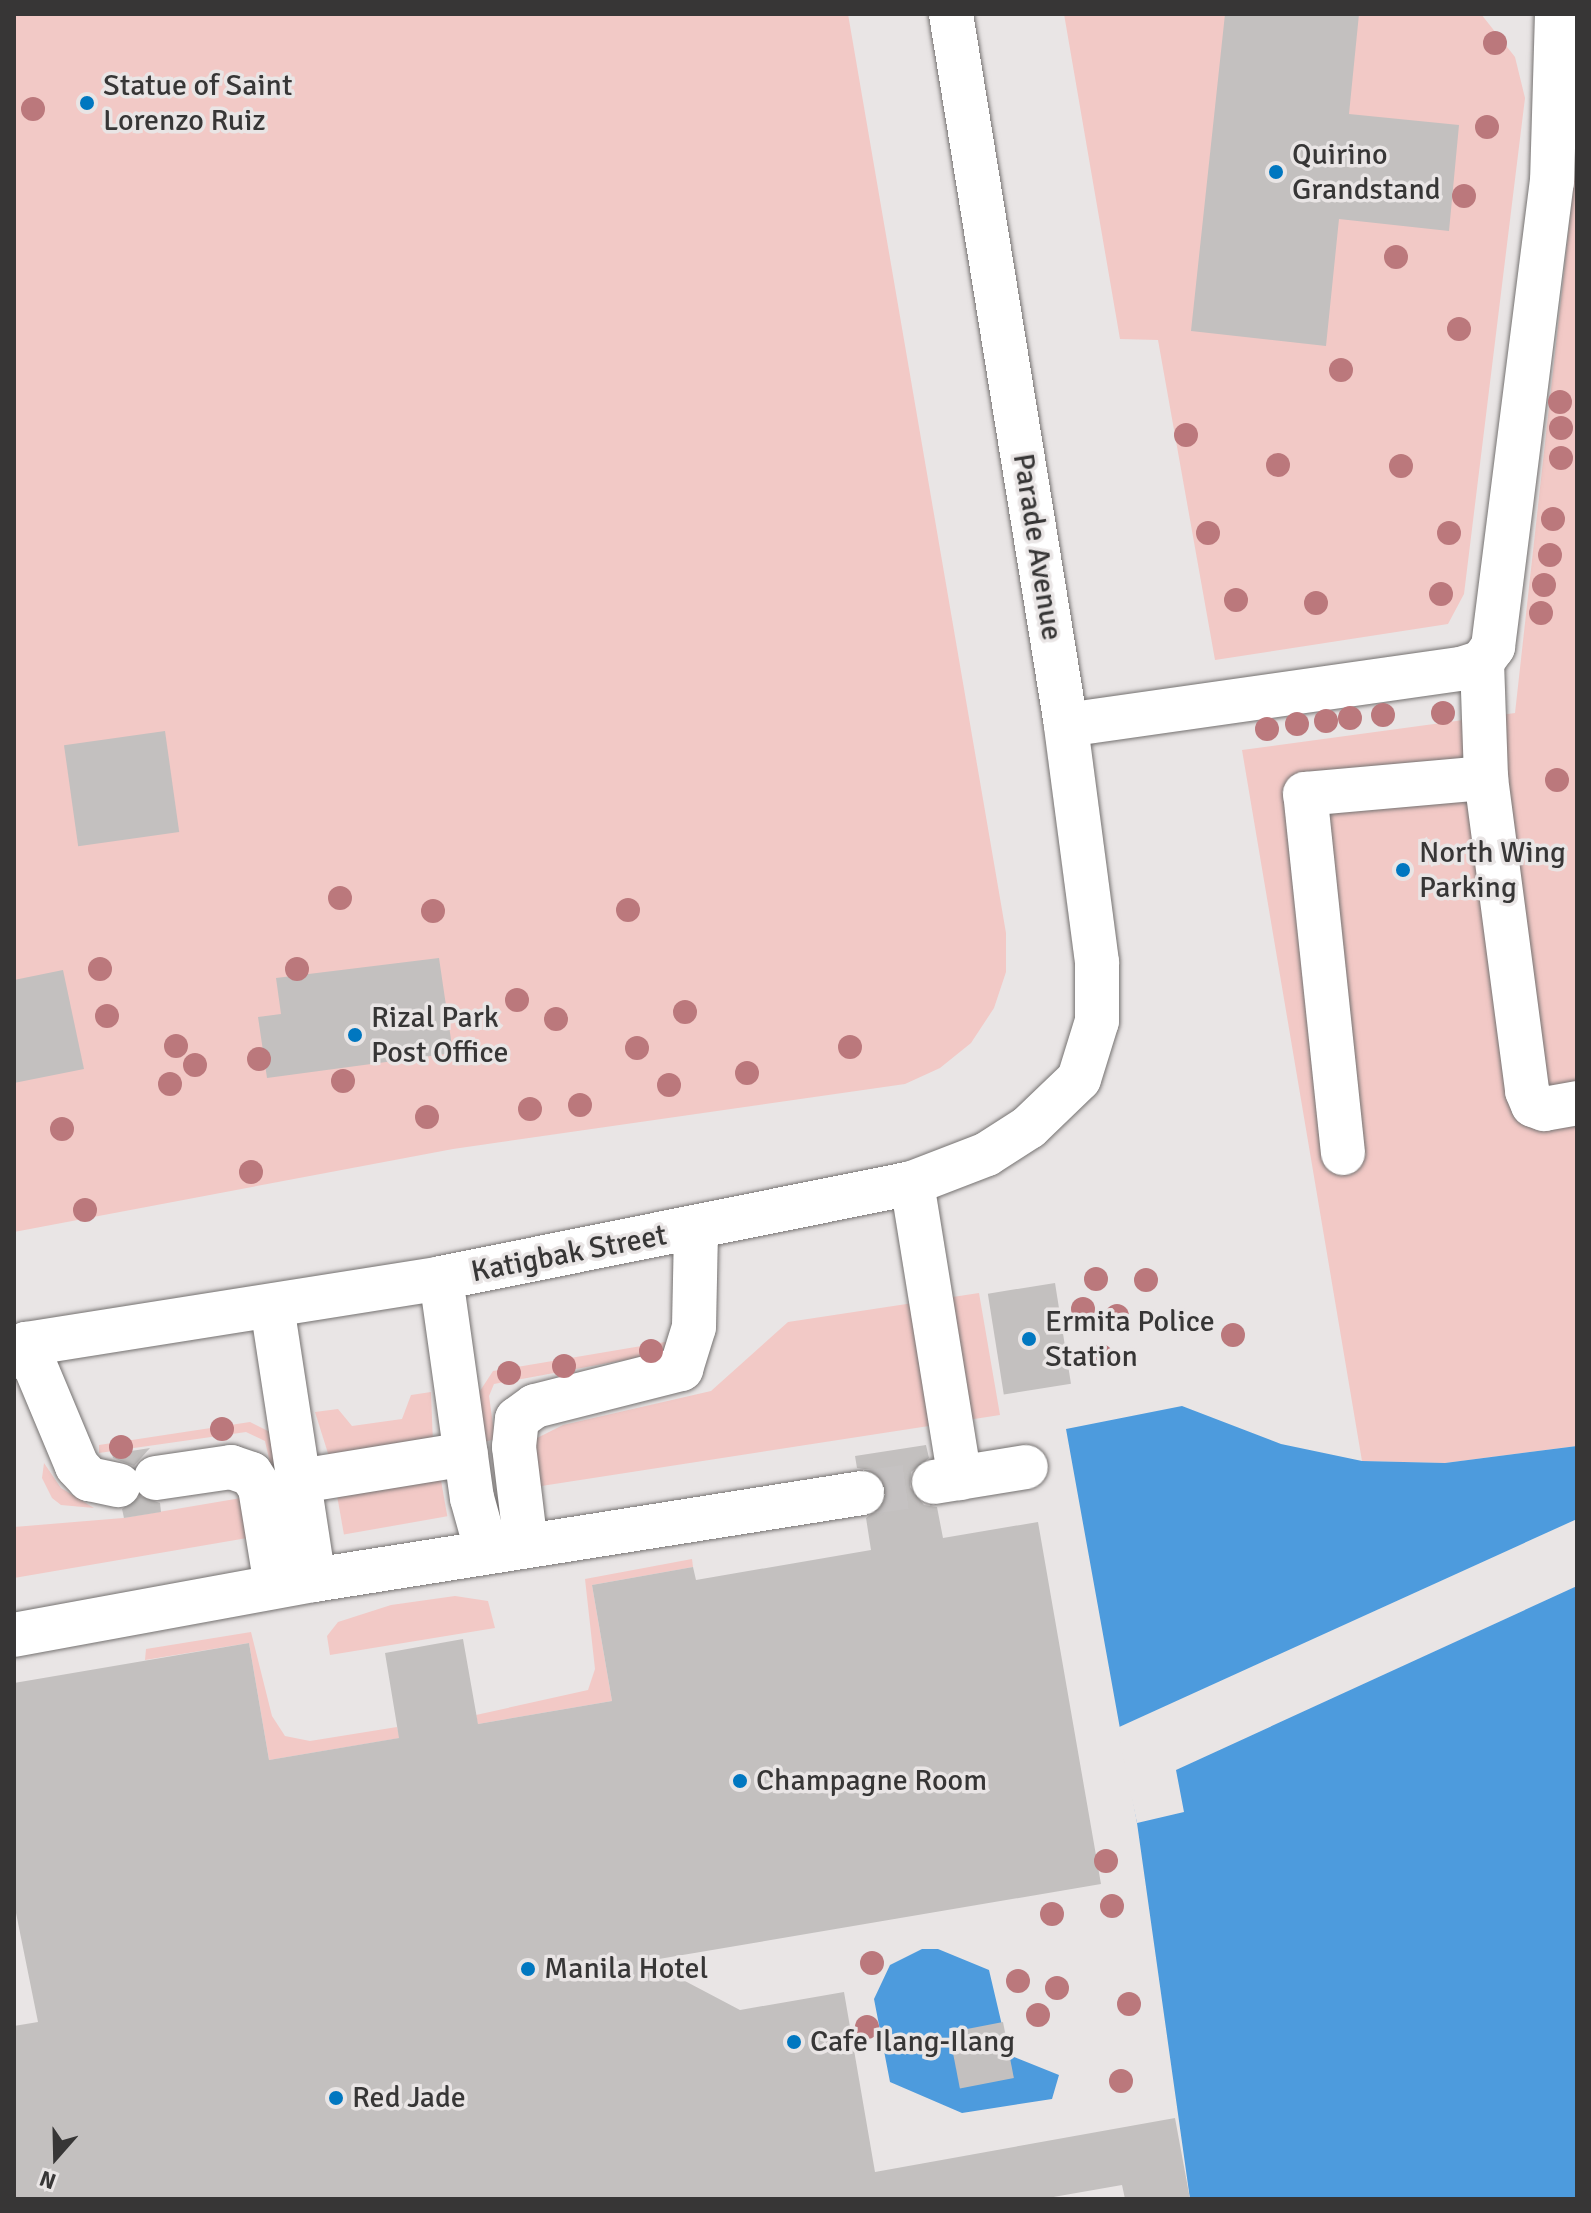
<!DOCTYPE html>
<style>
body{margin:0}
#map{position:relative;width:1591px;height:2213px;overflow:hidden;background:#e9e5e5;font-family:Signika,sans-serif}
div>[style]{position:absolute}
.green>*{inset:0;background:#f2c9c6;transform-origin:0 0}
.water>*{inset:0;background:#4d9bdd}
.pier>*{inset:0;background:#e9e5e5}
.building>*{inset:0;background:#c3c0bf;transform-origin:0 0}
.minor-tunnel>*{height:44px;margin-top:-22px;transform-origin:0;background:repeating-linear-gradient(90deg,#c5c2c2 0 44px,transparent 0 66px)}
.roads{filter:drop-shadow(0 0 2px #757271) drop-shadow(0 0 2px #757271)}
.minor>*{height:44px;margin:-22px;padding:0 22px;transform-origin:22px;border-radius:22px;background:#fff}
.trees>*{width:24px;height:24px;margin:-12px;border-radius:50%;background:#bb787c}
.dots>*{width:22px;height:22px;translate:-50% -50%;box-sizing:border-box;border:4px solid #e9e5e5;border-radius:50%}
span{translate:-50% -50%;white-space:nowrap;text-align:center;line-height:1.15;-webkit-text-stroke:7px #e9e5e5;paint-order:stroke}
.poi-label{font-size:30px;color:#373636}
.left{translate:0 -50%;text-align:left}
.street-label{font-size:30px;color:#373636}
.frame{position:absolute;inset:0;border:16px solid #373636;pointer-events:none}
.north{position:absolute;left:16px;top:2117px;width:80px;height:80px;-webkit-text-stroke:6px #e9e5e5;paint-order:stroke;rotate:200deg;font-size:22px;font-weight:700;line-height:32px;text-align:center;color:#373636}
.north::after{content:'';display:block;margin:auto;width:28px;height:36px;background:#373636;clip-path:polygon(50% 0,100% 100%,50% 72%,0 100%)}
</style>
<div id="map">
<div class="green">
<i style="clip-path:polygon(14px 14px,848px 14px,1006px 933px,1006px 972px,994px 1008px,971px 1043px,940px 1068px,905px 1084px,453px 1149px,14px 1232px)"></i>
<i style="clip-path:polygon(1064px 14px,1481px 14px,1515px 57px,1525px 98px,1464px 594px,1448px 624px,1215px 660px,1158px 340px,1120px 339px)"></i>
<i style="clip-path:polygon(1577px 155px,1577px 1446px,1445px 1463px,1362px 1461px,1242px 750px,1515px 713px)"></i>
<i style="clip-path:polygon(979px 1293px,1000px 1415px,535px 1487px,535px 1439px,563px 1425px,711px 1391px,788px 1322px)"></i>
<i style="clip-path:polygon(677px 1340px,679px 1350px,494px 1384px,489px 1396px,495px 1439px,485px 1442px,478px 1394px,493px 1371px)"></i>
<i style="clip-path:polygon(431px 1392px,433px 1444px,331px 1463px,315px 1412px,338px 1409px,352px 1426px,402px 1419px,411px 1395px)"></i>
<i style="clip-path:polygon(250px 1422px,274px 1434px,284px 1473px,273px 1476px,265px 1441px,246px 1432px,99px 1453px,99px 1445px)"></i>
<i style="clip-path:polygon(44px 1463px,61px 1488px,94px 1508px,61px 1505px,52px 1498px,42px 1478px)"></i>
<i style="left:439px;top:1469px;width:48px;height:105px;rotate:80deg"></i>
<i style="clip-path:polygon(241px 1498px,253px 1537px,14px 1578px,14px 1527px,123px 1518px)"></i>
<i style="clip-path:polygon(692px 1559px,693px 1567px,592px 1585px,612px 1701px,478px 1724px,476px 1715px,588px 1690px,595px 1669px,585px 1579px)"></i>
<i style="clip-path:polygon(455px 1596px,488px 1601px,495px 1628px,330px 1655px,327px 1636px,338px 1622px,391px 1605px)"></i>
<i style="clip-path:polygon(251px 1632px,272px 1716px,285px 1736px,310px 1741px,397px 1727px,400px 1738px,269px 1760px,249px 1643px,145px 1660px,146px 1649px)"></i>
</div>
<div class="water">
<i style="clip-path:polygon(1182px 1406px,1281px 1444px,1362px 1461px,1445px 1463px,1577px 1446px,1577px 2199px,1190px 2199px,1137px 1823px,1066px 1429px)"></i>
<i style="clip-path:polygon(922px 1949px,938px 1949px,989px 1970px,1009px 2055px,1059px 2075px,1052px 2099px,962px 2113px,890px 2082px,874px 1999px,890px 1965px)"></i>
</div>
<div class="pier">
<i style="clip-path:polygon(1577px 1519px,1577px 1586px,1176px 1770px,1184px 1812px,1137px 1823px,1117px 1728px)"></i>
</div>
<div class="building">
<i style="clip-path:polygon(1225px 14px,1359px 14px,1349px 114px,1459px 125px,1449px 231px,1339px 219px,1326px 346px,1191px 331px)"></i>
<i style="left:165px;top:731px;width:102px;height:102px;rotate:82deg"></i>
<i style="clip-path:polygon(439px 958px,453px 1053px,267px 1078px,258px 1017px,281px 1014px,276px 978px)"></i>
<i style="clip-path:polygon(63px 970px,84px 1069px,14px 1083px,14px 980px)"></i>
<i style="left:1055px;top:1283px;width:102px;height:68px;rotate:81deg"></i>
<i style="clip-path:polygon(926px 1445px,929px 1458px,911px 1472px,910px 1487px,924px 1505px,937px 1507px,943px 1538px,1038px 1522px,1101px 1884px,647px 1961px,740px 2010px,844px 1992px,875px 2172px,1175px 2118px,1190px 2199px,1125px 2199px,1122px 2185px,1042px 2199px,14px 2199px,14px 2026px,38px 2022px,14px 1903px,14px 1683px,249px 1643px,269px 1760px,399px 1738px,385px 1653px,463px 1639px,478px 1724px,612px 1701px,592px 1585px,693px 1567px,696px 1580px,871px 1550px,866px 1518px,885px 1503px,886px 1488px,872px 1470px,857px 1468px,855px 1456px)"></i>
<i style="clip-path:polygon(150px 1448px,134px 1466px,113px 1458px,112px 1454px)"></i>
<i style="clip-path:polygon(140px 1496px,160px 1503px,161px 1512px,124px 1518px,122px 1509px)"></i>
<i style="left:1003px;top:2022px;width:57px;height:55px;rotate:79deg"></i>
</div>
<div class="minor-tunnel">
<i style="left:862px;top:1493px;width:72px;rotate:-8deg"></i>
</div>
<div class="roads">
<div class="minor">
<i style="left:1482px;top:662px;width:116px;rotate:88deg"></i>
<i style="left:1486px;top:778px;width:316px;rotate:82.5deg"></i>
<i style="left:1527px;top:1091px;width:15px;rotate:67deg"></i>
<i style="left:1533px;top:1105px;width:12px;rotate:20deg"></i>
<i style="left:1544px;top:1109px;width:34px;rotate:-10deg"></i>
<i style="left:1066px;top:725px;width:399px;rotate:-8.1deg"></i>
<i style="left:1461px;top:669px;width:22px;rotate:-18deg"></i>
<i style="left:1482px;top:662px;width:19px;rotate:-54deg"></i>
<i style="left:1493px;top:647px;width:469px;rotate:-82.8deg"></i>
<i style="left:1552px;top:182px;width:168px;rotate:-88.3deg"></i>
<i style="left:1343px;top:1153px;width:361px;rotate:-96deg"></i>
<i style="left:1305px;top:794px;width:182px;rotate:-5.1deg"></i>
<i style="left:912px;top:1183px;width:299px;rotate:80.8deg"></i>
<i style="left:441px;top:1278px;width:222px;rotate:82deg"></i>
<i style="left:472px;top:1498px;width:56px;rotate:74.5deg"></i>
<i style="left:272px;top:1306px;width:277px;rotate:81.3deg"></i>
<i style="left:26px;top:1344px;width:132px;rotate:67.3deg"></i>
<i style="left:77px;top:1466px;width:18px;rotate:47deg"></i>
<i style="left:89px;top:1479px;width:30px;rotate:12deg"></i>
<i style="left:14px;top:1357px;width:18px;rotate:-47deg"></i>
<i style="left:26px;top:1344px;width:420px;rotate:-9deg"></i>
<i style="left:441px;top:1278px;width:480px;rotate:-11.4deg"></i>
<i style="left:912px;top:1183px;width:80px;rotate:-21.1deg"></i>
<i style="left:987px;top:1154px;width:50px;rotate:-32.7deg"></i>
<i style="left:1029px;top:1127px;width:69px;rotate:-43.8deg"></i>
<i style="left:1079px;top:1079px;width:61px;rotate:-72.8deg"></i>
<i style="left:1097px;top:1021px;width:59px;rotate:-90deg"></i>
<i style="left:1097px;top:962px;width:239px;rotate:-97.5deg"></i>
<i style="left:1066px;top:725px;width:720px;rotate:-99.19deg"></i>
<i style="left:156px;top:1478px;width:76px;rotate:-8.3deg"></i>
<i style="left:231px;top:1467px;width:21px;rotate:19deg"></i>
<i style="left:251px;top:1474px;width:17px;rotate:57deg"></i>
<i style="left:260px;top:1488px;width:99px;rotate:80.7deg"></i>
<i style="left:301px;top:1481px;width:167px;rotate:-9.3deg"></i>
<i style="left:934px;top:1482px;width:93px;rotate:-9.3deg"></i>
<i style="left:526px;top:1546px;width:100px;rotate:-96.9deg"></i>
<i style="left:514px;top:1447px;width:28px;rotate:-84deg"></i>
<i style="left:517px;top:1419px;width:22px;rotate:-36deg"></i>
<i style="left:535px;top:1406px;width:151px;rotate:-14.2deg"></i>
<i style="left:681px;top:1369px;width:44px;rotate:-72.8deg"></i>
<i style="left:694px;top:1327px;width:98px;rotate:-88.8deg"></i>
<i style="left:14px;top:1635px;width:305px;rotate:-10.4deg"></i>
<i style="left:314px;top:1580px;width:555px;rotate:-9.02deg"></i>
</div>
</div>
<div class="trees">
<i style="left:1495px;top:43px"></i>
<i style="left:33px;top:109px"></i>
<i style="left:1487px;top:127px"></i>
<i style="left:1464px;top:196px"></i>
<i style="left:1396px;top:257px"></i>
<i style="left:1459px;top:329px"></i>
<i style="left:1341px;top:370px"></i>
<i style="left:1560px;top:402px"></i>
<i style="left:1561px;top:428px"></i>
<i style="left:1186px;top:435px"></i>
<i style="left:1561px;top:458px"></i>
<i style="left:1278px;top:465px"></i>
<i style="left:1401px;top:466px"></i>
<i style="left:1553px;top:519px"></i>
<i style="left:1208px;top:533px"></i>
<i style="left:1449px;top:533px"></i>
<i style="left:1550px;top:555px"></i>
<i style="left:1544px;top:585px"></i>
<i style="left:1441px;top:594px"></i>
<i style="left:1236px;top:600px"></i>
<i style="left:1316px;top:603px"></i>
<i style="left:1541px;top:613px"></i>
<i style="left:1443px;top:713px"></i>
<i style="left:1383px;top:715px"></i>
<i style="left:1350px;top:718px"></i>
<i style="left:1326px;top:721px"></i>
<i style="left:1297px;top:724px"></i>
<i style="left:1267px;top:729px"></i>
<i style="left:1557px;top:780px"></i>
<i style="left:340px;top:898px"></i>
<i style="left:628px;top:910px"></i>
<i style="left:433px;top:911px"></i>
<i style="left:100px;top:969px"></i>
<i style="left:297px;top:969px"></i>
<i style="left:517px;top:1000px"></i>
<i style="left:685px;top:1012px"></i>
<i style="left:107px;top:1016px"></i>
<i style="left:556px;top:1019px"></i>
<i style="left:176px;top:1046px"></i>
<i style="left:850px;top:1047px"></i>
<i style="left:637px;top:1048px"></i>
<i style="left:259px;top:1059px"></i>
<i style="left:195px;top:1065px"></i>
<i style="left:747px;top:1073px"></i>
<i style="left:343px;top:1081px"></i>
<i style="left:170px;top:1084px"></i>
<i style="left:669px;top:1085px"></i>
<i style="left:580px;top:1105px"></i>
<i style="left:530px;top:1109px"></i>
<i style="left:427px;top:1117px"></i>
<i style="left:62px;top:1129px"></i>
<i style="left:251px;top:1172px"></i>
<i style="left:85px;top:1210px"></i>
<i style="left:1096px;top:1279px"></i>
<i style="left:1146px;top:1280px"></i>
<i style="left:1083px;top:1309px"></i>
<i style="left:1117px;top:1316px"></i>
<i style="left:1233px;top:1335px"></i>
<i style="left:651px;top:1351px"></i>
<i style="left:1101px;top:1356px"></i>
<i style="left:564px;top:1366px"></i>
<i style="left:509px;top:1373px"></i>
<i style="left:222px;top:1429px"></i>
<i style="left:121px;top:1447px"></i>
<i style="left:1106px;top:1861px"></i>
<i style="left:1112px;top:1906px"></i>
<i style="left:1052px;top:1914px"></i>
<i style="left:872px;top:1963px"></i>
<i style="left:1018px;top:1981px"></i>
<i style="left:1057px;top:1988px"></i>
<i style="left:1129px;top:2004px"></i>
<i style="left:1038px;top:2015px"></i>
<i style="left:867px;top:2027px"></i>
<i style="left:1121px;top:2081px"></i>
</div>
<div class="dots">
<i style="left:87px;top:103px;background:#0077c0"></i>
<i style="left:1276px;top:172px;background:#0077c0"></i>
<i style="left:1403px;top:870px;background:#0077c0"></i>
<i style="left:355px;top:1035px;background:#0077c0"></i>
<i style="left:1029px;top:1339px;background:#0077c0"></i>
<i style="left:740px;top:1781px;background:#0077c0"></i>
<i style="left:528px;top:1969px;background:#0077c0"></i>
<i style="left:794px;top:2042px;background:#0077c0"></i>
<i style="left:336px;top:2098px;background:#0077c0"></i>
</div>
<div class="poi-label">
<span class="left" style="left:103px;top:103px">Statue of Saint<br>Lorenzo Ruiz</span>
<span class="left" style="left:1292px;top:172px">Quirino<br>Grandstand</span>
<span class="left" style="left:1419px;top:870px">North Wing<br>Parking</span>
<span class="left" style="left:371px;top:1035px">Rizal Park<br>Post Office</span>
<span class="left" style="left:1045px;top:1339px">Ermita Police<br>Station</span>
<span class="left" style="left:756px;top:1781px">Champagne Room</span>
<span class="left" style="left:544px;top:1969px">Manila Hotel</span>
<span class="left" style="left:810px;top:2042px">Cafe Ilang-Ilang</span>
<span class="left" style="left:352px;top:2098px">Red Jade</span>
</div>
<div class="street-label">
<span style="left:1037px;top:547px;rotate:81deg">Parade Avenue</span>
<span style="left:569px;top:1254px;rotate:-11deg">Katigbak Street</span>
</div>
<div class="frame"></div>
<div class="north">N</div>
</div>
